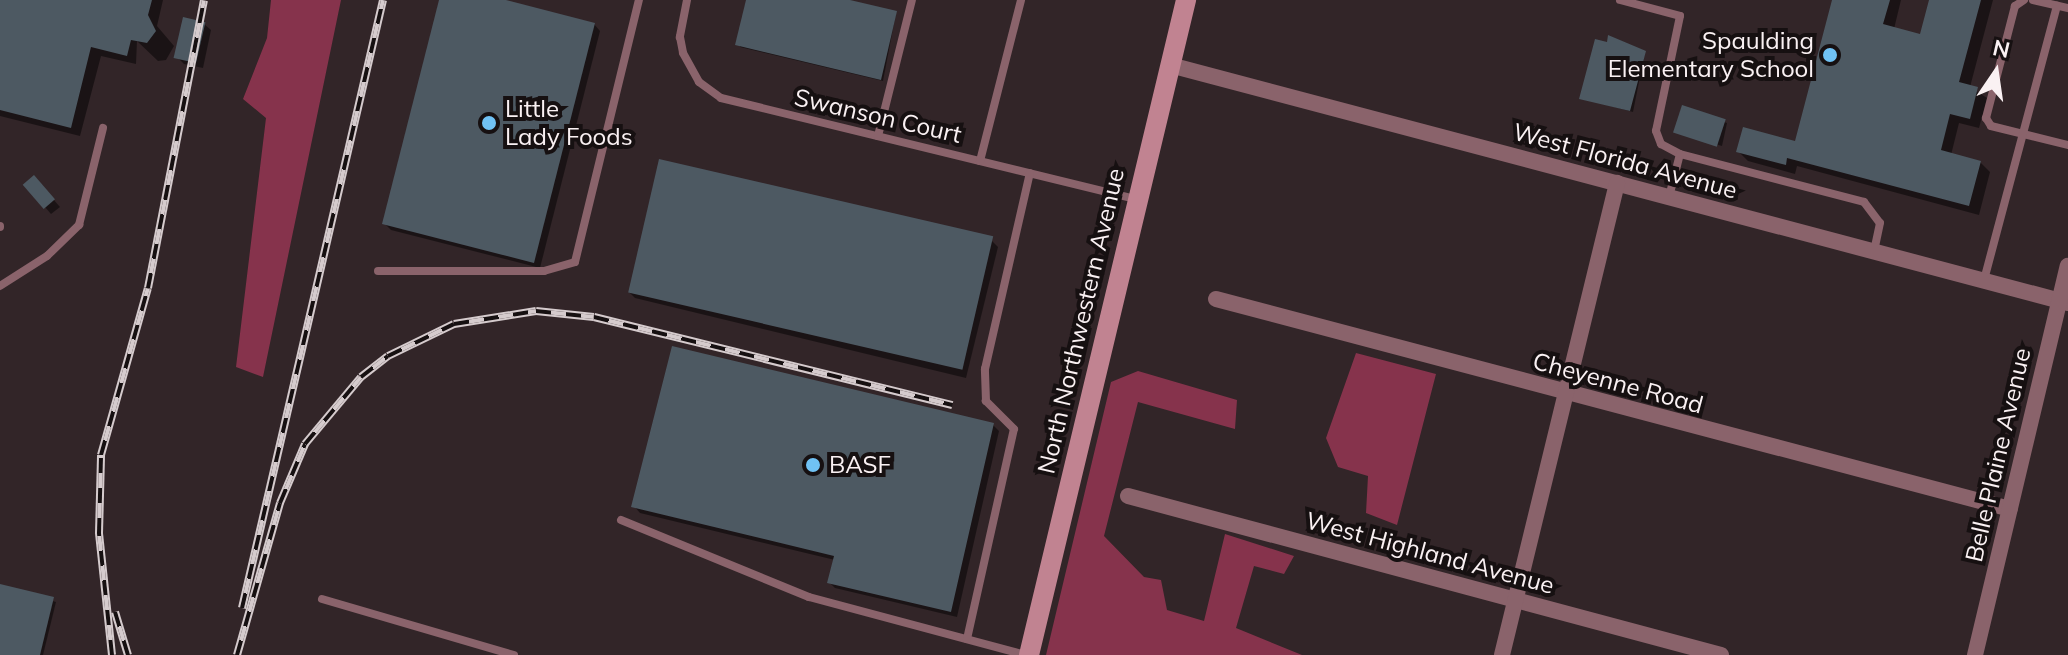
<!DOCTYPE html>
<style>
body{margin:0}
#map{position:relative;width:2068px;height:655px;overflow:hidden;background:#322528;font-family:Mulish,sans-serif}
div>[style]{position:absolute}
.forest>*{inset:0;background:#86334c}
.shadow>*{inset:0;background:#0007}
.building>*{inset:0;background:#4d5962;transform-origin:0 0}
.lane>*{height:8px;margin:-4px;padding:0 4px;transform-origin:4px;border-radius:4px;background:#8a636b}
.street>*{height:16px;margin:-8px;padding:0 8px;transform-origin:8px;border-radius:8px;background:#8a636b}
.secondary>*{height:20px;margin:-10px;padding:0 10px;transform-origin:10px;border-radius:10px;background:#c18391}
.rail>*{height:8px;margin-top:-4px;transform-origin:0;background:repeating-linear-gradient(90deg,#161011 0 15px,#d5cbcd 0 30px);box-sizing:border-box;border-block:2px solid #d5cbcd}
.dots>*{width:22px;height:22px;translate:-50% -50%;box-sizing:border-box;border:4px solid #161011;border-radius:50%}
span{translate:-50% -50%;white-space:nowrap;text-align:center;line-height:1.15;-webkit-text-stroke:8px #161011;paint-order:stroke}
.poi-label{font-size:24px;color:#faf1f3}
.right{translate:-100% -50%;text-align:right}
.left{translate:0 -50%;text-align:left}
.street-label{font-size:24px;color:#faf1f3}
.north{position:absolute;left:1956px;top:32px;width:80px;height:80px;-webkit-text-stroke:6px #161011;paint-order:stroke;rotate:13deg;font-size:22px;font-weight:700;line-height:32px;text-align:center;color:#faf1f3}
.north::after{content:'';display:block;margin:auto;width:28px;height:36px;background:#faf1f3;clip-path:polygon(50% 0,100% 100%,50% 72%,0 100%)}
</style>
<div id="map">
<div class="forest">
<i style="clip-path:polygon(271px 0,341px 0,263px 377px,236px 367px,266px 118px,243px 99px,267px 38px)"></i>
<i style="clip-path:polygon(1356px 353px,1436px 374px,1397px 525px,1366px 513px,1368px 476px,1338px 467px,1326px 438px)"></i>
<i style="clip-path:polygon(1138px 371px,1237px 400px,1235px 429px,1138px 402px,1104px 536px,1144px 577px,1161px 580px,1167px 610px,1204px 621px,1225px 534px,1294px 556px,1284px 574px,1254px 566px,1236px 628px,1302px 655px,1046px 655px,1111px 382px)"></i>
</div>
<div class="shadow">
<i style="clip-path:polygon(0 0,163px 0,157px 26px,174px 46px,166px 60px,158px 61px,137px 41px,136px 64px,101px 56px,80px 136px,0 116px)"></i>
<i style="clip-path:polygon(441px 0,498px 0,594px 24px,600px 31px,540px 268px,391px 230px,384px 223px)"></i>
<i style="clip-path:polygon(748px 0,841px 0,896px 13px,883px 81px,740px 47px)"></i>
<i style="clip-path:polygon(1834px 0,1901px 0,1894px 29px,1921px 36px,1931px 0,1993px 0,1970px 87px,1987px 98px,1979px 128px,1959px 123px,1951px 155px,1980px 162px,1990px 172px,1979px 215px,1797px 166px,1795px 174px,1748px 161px,1739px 152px,1796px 143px)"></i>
<i style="clip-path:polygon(204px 24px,211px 30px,203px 68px,184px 64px,178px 58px)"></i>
<i style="clip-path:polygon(1645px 52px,1633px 112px,1582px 98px)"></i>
<i style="clip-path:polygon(1683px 107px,1727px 123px,1722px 146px,1677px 133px)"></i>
<i style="clip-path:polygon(40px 184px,60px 207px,51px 214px,26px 185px)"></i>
<i style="clip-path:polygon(992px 241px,998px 247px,966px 378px,635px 298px,629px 292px)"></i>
<i style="clip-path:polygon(993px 425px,999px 431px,957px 617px,835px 588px,829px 582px,835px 560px,640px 513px,634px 506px)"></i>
<i style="clip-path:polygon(0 586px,56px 602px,43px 655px,0 655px)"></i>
</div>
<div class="building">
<i style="clip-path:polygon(0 0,152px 0,148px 15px,156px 31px,147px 43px,131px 40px,127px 56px,91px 47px,71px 128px,0 110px)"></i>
<i style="clip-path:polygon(439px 0,506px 0,595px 23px,534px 263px,382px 224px)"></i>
<i style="clip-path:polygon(746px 0,850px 0,897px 11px,881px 80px,735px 45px)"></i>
<i style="clip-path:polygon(1832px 0,1890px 0,1883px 24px,1920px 34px,1929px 0,1981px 0,1959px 82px,1978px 87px,1970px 119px,1950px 114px,1941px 150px,1981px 161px,1969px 206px,1787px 158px,1786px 165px,1736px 152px,1743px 127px,1795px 141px)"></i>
<i style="left:183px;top:17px;width:23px;height:42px;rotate:13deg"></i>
<i style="clip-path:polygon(1608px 35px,1646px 51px,1630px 111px,1579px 99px,1595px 39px,1607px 42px)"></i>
<i style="left:1682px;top:105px;width:46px;height:29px;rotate:18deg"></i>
<i style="left:659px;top:159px;width:343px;height:137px;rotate:13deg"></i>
<i style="left:34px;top:175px;width:32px;height:15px;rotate:49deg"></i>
<i style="clip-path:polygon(672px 346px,994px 423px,951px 612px,827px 583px,834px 556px,631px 507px)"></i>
<i style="clip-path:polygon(0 584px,54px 597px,40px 655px,0 655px)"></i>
</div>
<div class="lane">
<i style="left:687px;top:0;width:38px;rotate:101deg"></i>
<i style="left:680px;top:37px;width:16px;rotate:79deg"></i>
<i style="left:683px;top:53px;width:33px;rotate:61deg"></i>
<i style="left:699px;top:82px;width:27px;rotate:36deg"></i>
<i style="left:721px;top:98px;width:427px;rotate:13.7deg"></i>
<i style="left:1620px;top:0;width:62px;rotate:14.9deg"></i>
<i style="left:1680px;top:16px;width:117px;rotate:101.8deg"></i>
<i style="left:1656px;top:131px;width:14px;rotate:69deg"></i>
<i style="left:1661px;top:144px;width:21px;rotate:28deg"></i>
<i style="left:2024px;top:0;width:11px;rotate:146deg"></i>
<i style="left:2015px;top:6px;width:116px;rotate:104.5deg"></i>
<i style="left:1986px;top:118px;width:9px;rotate:58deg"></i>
<i style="left:1991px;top:126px;width:79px;rotate:13.9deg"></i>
<i style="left:2033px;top:0;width:36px;rotate:13deg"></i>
<i style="left:878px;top:136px;width:140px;rotate:-76deg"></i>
<i style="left:980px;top:161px;width:166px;rotate:-75.7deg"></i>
<i style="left:1669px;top:197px;width:44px;rotate:-75.7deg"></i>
<i style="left:1680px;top:154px;width:190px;rotate:14.6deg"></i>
<i style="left:1864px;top:202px;width:26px;rotate:53deg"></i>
<i style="left:1880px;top:223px;width:29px;rotate:102deg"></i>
<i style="left:0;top:226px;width:1px;rotate:90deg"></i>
<i style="left:378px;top:271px;width:166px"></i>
<i style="left:544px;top:271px;width:32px;rotate:-16deg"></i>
<i style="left:575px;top:262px;width:270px;rotate:-76.3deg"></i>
<i style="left:1984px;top:280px;width:284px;rotate:-75.1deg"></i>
<i style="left:0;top:286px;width:56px;rotate:-32.6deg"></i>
<i style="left:47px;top:256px;width:45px;rotate:-44.1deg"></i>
<i style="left:79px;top:225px;width:100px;rotate:-76.1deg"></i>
<i style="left:621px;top:520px;width:203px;rotate:22.3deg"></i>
<i style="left:809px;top:597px;width:224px;rotate:15deg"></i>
<i style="left:322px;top:599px;width:200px;rotate:16.3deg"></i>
<i style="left:967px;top:639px;width:215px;rotate:-77.4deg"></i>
<i style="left:1014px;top:429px;width:40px;rotate:-135deg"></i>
<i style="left:986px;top:401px;width:32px;rotate:-92deg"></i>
<i style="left:985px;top:369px;width:201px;rotate:-77.1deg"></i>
</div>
<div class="street">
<i style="left:1170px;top:65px;width:929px;rotate:14.84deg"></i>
<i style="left:1216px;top:299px;width:821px;rotate:14.81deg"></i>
<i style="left:1128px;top:496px;width:614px;rotate:15.01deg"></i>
<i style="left:1502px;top:655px;width:486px;rotate:-76.3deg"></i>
<i style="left:1975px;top:655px;width:400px;rotate:-76.6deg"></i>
</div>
<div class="secondary">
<i style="left:1029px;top:655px;width:674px;rotate:-76.52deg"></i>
</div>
<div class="rail">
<i style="left:242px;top:608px;width:624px;rotate:-76.94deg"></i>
<i style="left:115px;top:612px;width:45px;rotate:73.2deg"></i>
<i style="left:112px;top:655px;width:123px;rotate:-96.1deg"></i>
<i style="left:99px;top:533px;width:78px;rotate:-88.5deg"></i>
<i style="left:101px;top:455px;width:173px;rotate:-74.3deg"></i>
<i style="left:148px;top:288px;width:293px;rotate:-79deg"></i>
<i style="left:237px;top:655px;width:158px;rotate:-74.2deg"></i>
<i style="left:280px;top:503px;width:64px;rotate:-67deg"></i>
<i style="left:305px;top:444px;width:87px;rotate:-50.1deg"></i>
<i style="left:361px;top:377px;width:34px;rotate:-38deg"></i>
<i style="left:388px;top:356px;width:73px;rotate:-25.9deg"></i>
<i style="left:454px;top:324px;width:83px;rotate:-9deg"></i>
<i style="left:536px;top:311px;width:58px;rotate:5.9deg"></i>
<i style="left:594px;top:317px;width:369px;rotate:13.8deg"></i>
</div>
<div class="dots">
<i style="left:1830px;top:55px;background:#70c2f4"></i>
<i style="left:489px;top:123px;background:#70c2f4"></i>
<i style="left:813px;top:465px;background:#70c2f4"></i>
</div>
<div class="poi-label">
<span class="right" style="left:1814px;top:55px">Spaulding<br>Elementary School</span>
<span class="left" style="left:505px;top:123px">Little<br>Lady Foods</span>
<span class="left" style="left:829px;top:465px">BASF</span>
</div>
<div class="street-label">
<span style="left:878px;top:116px;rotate:13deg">Swanson Court</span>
<span style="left:1625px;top:161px;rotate:15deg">West Florida Avenue</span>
<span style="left:1081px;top:321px;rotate:-77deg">North Northwestern Avenue</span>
<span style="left:1618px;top:383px;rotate:15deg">Cheyenne Road</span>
<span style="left:1998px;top:455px;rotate:-77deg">Belle Plaine Avenue</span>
<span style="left:1430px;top:553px;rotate:15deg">West Highland Avenue</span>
</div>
<div class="north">N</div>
</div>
